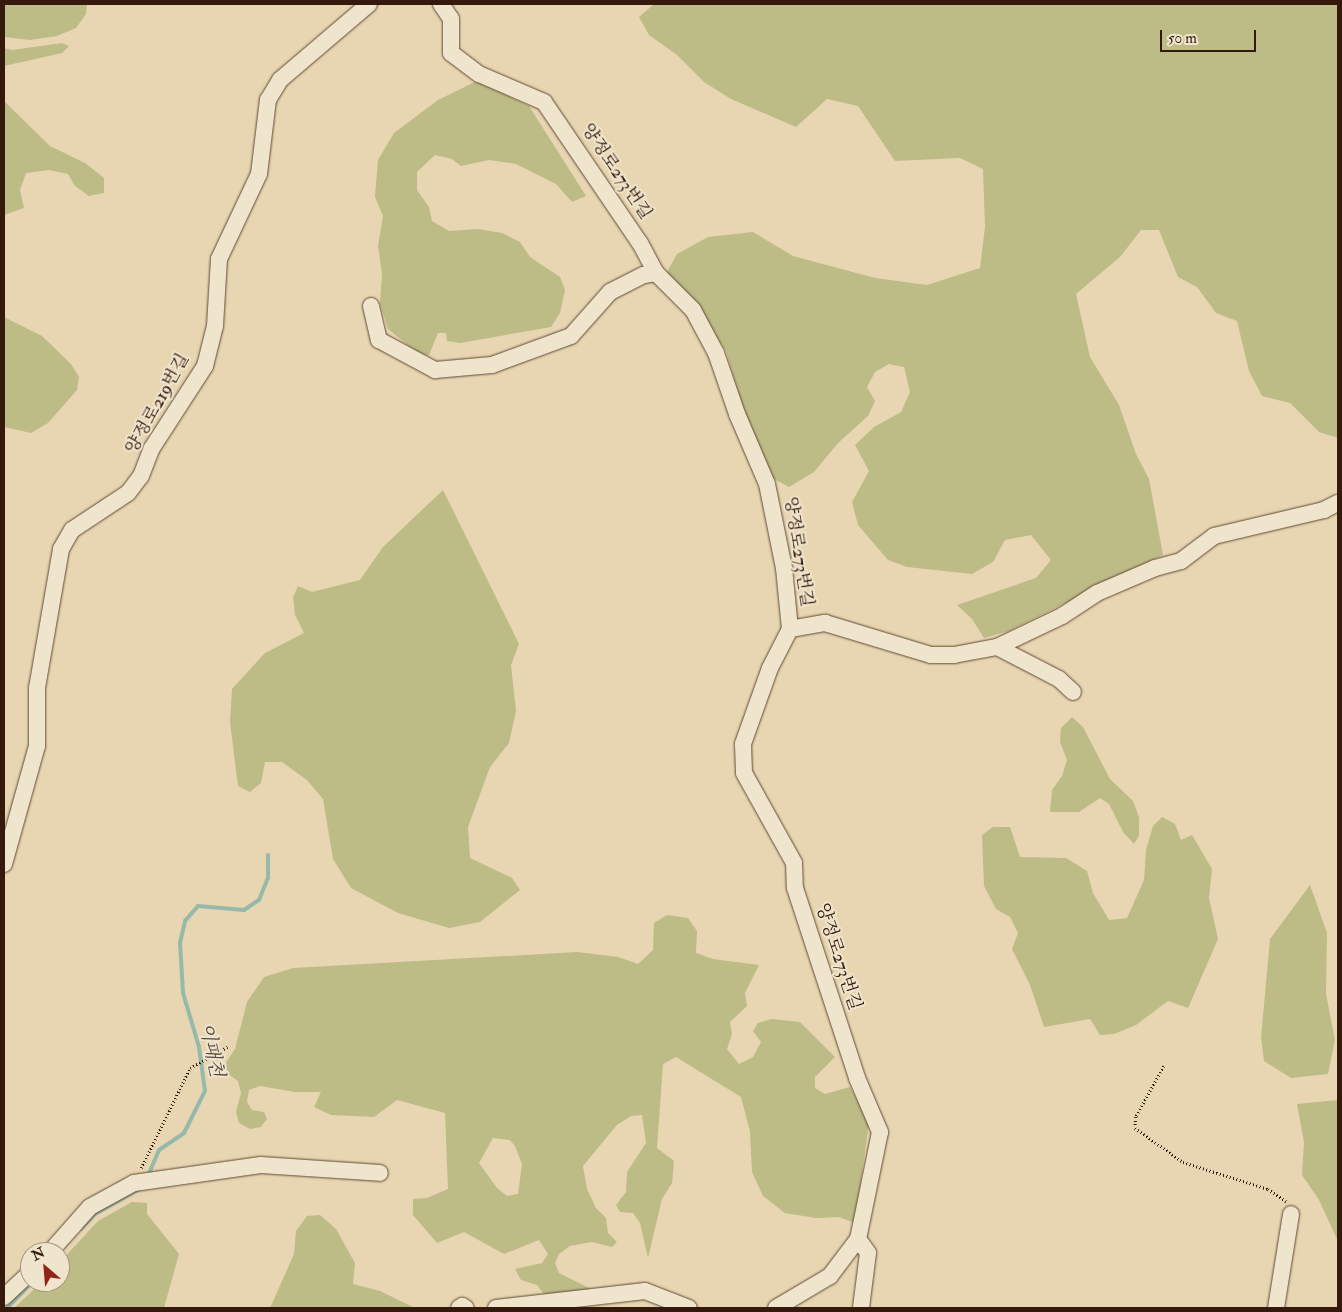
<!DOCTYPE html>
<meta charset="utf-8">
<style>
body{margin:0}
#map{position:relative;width:1342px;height:1312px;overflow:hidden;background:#e7d6b1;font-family:"IM FELL Double Pica","Noto Serif KR",serif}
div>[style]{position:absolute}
.green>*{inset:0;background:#bdbc86}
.stream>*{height:4px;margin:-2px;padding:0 2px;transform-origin:2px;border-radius:2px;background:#97b9a9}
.path>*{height:2.5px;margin-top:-1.25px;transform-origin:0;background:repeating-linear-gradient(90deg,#36190d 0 1px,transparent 0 3.5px)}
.roads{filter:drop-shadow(0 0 1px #624836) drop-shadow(0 0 1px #624836)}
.minor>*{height:16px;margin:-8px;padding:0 8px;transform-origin:8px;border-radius:8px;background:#efe4cc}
span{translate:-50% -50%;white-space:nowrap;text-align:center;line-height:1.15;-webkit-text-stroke:4px #efe4cc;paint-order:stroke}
.street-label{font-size:18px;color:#36190d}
.water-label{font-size:19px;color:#53493c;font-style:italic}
.frame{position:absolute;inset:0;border:5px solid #36190d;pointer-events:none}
.north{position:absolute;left:20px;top:1242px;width:50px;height:50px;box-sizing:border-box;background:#efe4cc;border:1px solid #a59380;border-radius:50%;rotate:333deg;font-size:14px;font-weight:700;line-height:20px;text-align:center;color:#36190d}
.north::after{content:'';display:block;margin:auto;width:18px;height:22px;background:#8f2418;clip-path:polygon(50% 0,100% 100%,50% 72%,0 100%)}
.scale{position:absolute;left:1160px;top:30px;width:96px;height:22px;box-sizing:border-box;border:2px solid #36190d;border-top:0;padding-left:6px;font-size:15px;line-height:18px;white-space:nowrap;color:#36190d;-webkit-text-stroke:4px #efe4cc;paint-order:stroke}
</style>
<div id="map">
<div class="green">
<i style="clip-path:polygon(4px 4px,87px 4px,86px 14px,76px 28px,57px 36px,30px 40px,4px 37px)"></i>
<i style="clip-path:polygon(654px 4px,1338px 4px,1338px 438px,1319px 432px,1290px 403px,1262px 396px,1249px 371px,1237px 321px,1216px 313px,1197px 287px,1178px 277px,1159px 230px,1141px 230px,1120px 257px,1076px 294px,1090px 357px,1119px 405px,1136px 454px,1149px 479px,1163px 555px,1009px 631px,984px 638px,972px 619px,957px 605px,1036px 578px,1051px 560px,1031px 535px,1005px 540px,993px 562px,972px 574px,907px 567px,888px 560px,858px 525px,852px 502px,869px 471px,855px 445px,874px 427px,901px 412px,910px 392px,904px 367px,889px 364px,875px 372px,867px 387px,875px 401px,868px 416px,838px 443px,814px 472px,789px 487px,774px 479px,746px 418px,726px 351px,694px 301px,666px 274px,677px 254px,708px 237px,753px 232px,793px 256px,875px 278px,927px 285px,980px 268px,985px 227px,983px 169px,960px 158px,895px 161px,858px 106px,827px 99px,796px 127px,731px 99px,704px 82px,677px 55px,649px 35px,639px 17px)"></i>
<i style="clip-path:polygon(62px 43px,69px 46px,62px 53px,4px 66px,4px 48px,12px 50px)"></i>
<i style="clip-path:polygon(477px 81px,529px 106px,586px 196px,572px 202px,556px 184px,516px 164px,489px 160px,461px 166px,452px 159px,435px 155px,417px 172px,417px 190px,429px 207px,432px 221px,449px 231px,478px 229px,502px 233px,520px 242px,530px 257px,560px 277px,565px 290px,560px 313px,551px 327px,460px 343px,447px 341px,446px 333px,438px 333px,429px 355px,420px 355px,388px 329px,380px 303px,382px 274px,378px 246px,383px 216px,375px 197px,378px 160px,394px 133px,438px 100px)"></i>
<i style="clip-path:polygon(4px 101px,50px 146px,85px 163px,104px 178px,104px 193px,89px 196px,75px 186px,68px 174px,49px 170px,26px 173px,20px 190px,24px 208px,4px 215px)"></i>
<i style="clip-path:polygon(4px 317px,42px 336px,71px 364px,79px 377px,77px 390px,48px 423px,31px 433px,4px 427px)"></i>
<i style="clip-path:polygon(443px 490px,519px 644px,511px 665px,516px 711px,509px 743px,490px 767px,468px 827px,470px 858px,512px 878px,520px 890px,480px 922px,449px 928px,398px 913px,351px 888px,333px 859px,323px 799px,307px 780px,282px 762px,265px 762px,261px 783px,250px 792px,238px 786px,230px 722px,232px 689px,265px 653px,304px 633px,295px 615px,293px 597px,298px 586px,312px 592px,360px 580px,383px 547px)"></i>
<i style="clip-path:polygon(1072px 717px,1083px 727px,1110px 779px,1133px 801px,1139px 817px,1139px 836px,1134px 844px,1123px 832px,1109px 804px,1100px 798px,1079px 812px,1050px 812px,1052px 790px,1062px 776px,1067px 760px,1060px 742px,1061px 728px)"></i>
<i style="clip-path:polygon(1162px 817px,1175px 824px,1181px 840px,1192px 835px,1212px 869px,1209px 898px,1218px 939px,1188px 1008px,1168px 1001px,1136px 1025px,1114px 1034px,1100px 1035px,1090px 1019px,1044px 1027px,1030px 985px,1012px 949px,1018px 933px,1010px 917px,996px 909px,984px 886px,982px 835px,993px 827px,1010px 827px,1020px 857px,1066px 858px,1087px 871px,1093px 893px,1109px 920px,1127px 918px,1144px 880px,1146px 850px,1153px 826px)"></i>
<i style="clip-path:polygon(1310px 885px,1327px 933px,1326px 994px,1335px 1040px,1328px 1074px,1291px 1078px,1264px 1061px,1261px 1038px,1270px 939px)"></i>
<i style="clip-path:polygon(evenodd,667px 915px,688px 918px,697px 931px,696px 953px,713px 959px,759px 965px,745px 993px,747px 1006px,730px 1022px,732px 1034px,727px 1049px,739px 1064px,753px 1057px,761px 1042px,753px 1031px,758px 1023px,772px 1019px,800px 1022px,835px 1057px,815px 1077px,815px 1088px,825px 1094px,850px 1087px,869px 1123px,855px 1223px,839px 1217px,816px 1218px,785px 1213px,763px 1196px,752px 1172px,750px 1132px,741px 1097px,676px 1057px,663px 1064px,657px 1148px,674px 1161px,672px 1183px,662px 1199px,648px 1258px,640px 1223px,633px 1213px,620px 1212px,616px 1205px,626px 1192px,627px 1172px,646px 1143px,642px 1115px,631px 1116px,617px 1125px,583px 1166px,587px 1189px,596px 1208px,606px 1218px,608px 1233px,617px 1242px,612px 1247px,592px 1242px,570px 1246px,559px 1254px,555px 1263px,559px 1273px,593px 1290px,544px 1294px,537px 1285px,521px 1280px,515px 1269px,542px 1263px,548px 1254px,539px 1240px,504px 1254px,464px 1232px,437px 1243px,413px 1215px,413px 1199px,427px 1198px,448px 1189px,445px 1113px,397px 1100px,374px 1117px,331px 1115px,314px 1107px,321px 1092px,295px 1092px,260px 1086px,249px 1090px,247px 1102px,252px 1110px,264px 1112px,267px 1119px,261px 1127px,250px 1129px,239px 1123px,236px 1112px,241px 1093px,238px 1081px,228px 1074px,225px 1064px,235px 1049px,247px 1002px,264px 977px,293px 968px,577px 952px,618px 957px,638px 964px,653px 950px,654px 923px,667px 915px,493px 1138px,510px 1140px,515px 1146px,522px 1164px,518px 1194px,507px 1196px,497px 1188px,479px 1163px,493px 1138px)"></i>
<i style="clip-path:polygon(1338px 1100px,1338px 1237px,1336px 1237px,1319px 1200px,1302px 1175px,1304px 1142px,1297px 1104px)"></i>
<i style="clip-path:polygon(132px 1202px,147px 1203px,147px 1214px,179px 1254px,164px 1308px,14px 1308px,42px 1282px,60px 1282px,60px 1262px,98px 1221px)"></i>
<i style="clip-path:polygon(320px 1215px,336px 1229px,355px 1263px,353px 1284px,380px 1291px,415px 1308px,270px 1308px,294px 1254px,296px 1231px,307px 1216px)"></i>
</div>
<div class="stream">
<i style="left:148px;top:1176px;width:28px;rotate:-67deg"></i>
<i style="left:159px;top:1150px;width:30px;rotate:-34deg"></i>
<i style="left:184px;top:1133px;width:47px;rotate:-63.4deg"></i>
<i style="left:205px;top:1091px;width:44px;rotate:-97.8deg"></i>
<i style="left:199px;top:1047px;width:56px;rotate:-106.5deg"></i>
<i style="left:183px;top:993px;width:50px;rotate:-93.4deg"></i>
<i style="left:180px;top:943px;width:23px;rotate:-77deg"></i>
<i style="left:185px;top:921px;width:20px;rotate:-49deg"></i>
<i style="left:198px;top:906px;width:46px;rotate:5deg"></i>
<i style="left:244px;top:910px;width:18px;rotate:-34deg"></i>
<i style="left:259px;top:900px;width:24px;rotate:-68deg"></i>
<i style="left:268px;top:878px;width:23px;rotate:-90deg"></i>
<i style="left:81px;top:1229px;width:21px;rotate:-47deg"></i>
<i style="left:95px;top:1214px;width:55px;rotate:-29.4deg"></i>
<i style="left:7px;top:1308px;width:33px;rotate:-46deg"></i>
</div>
<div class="path">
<i style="left:1164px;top:1066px;width:58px;rotate:118.8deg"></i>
<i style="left:1136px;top:1117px;width:11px;rotate:95deg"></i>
<i style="left:1135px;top:1128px;width:59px;rotate:35.3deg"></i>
<i style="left:1183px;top:1162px;width:89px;rotate:17.6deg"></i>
<i style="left:1268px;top:1189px;width:22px;rotate:34deg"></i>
<i style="left:141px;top:1168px;width:111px;rotate:-63.9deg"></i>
<i style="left:190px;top:1068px;width:43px;rotate:-29.6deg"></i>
</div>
<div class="roads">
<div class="minor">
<i style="left:441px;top:4px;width:18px;rotate:56deg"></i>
<i style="left:451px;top:19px;width:34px;rotate:90deg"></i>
<i style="left:451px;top:53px;width:35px;rotate:37deg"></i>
<i style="left:479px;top:74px;width:71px;rotate:23.3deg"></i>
<i style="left:544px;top:102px;width:171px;rotate:55.8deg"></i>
<i style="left:640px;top:243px;width:34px;rotate:62deg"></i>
<i style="left:656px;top:273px;width:52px;rotate:45deg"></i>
<i style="left:693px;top:310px;width:49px;rotate:61.9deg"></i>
<i style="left:716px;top:353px;width:65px;rotate:71deg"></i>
<i style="left:737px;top:414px;width:76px;rotate:66.8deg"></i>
<i style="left:767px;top:484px;width:86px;rotate:78.6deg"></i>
<i style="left:784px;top:568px;width:61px;rotate:84.4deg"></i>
<i style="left:790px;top:629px;width:44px;rotate:117.1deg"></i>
<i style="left:770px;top:668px;width:81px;rotate:109.6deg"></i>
<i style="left:743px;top:744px;width:29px;rotate:88deg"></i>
<i style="left:744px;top:773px;width:103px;rotate:60.9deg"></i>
<i style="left:794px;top:863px;width:25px;rotate:88deg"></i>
<i style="left:795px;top:888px;width:200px;rotate:71.9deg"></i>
<i style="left:857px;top:1078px;width:59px;rotate:66.9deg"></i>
<i style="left:880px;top:1132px;width:109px;rotate:101.6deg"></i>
<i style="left:858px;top:1239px;width:17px;rotate:54deg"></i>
<i style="left:868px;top:1253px;width:55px;rotate:97.3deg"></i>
<i style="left:371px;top:306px;width:35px;rotate:77deg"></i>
<i style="left:379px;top:340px;width:64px;rotate:28.2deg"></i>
<i style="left:435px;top:370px;width:57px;rotate:-5deg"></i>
<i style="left:492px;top:365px;width:84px;rotate:-20.2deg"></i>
<i style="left:571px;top:336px;width:59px;rotate:-48.4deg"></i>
<i style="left:610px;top:292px;width:38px;rotate:-27deg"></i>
<i style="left:644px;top:275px;width:12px;rotate:-9deg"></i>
<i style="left:790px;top:629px;width:36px;rotate:-10deg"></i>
<i style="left:825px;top:623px;width:111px;rotate:16.8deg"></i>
<i style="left:931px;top:655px;width:23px"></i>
<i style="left:954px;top:655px;width:44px;rotate:-10.5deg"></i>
<i style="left:997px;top:647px;width:72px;rotate:-25.5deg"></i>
<i style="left:1062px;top:616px;width:42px;rotate:-33.3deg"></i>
<i style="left:1097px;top:593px;width:63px;rotate:-23.3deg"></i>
<i style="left:1155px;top:568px;width:27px;rotate:-15deg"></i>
<i style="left:1181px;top:561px;width:41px;rotate:-37.1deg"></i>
<i style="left:1214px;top:536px;width:113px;rotate:-13.3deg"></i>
<i style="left:1324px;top:510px;width:16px;rotate:-27deg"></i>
<i style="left:997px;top:647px;width:70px;rotate:27.3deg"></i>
<i style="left:1059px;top:679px;width:19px;rotate:43deg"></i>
<i style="left:4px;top:864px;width:123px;rotate:-74.4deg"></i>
<i style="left:37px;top:746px;width:58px;rotate:-90deg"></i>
<i style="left:37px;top:688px;width:141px;rotate:-80.2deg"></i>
<i style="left:61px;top:549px;width:22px;rotate:-60deg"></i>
<i style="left:72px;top:530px;width:67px;rotate:-33.5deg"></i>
<i style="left:128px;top:493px;width:21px;rotate:-53deg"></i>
<i style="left:141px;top:476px;width:30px;rotate:-69deg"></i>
<i style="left:152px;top:448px;width:98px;rotate:-57.1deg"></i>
<i style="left:205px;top:366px;width:41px;rotate:-76deg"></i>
<i style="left:215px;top:326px;width:67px;rotate:-86.6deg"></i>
<i style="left:219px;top:259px;width:94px;rotate:-64.8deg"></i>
<i style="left:259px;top:174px;width:75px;rotate:-83.1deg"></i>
<i style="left:268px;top:100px;width:23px;rotate:-59deg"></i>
<i style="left:280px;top:80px;width:117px;rotate:-40.5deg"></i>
<i style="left:50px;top:1252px;width:60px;rotate:-48.4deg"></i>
<i style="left:90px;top:1207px;width:50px;rotate:-28.6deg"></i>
<i style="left:134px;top:1183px;width:128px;rotate:-8.1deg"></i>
<i style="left:261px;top:1165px;width:119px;rotate:3.8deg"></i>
<i style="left:4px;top:1297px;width:35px;rotate:-43deg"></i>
<i style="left:459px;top:1308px;width:4px;rotate:-34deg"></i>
<i style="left:462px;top:1306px;width:4px;rotate:27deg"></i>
<i style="left:496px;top:1308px;width:150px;rotate:-6.5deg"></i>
<i style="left:645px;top:1291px;width:47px;rotate:21.1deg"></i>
<i style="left:776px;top:1308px;width:63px;rotate:-30.7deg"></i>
<i style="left:830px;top:1276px;width:46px;rotate:-52.9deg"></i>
<i style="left:1276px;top:1308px;width:95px;rotate:-80.9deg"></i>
</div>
</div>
<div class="street-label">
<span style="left:616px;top:172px;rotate:56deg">양정로273번길</span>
<span style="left:158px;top:404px;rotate:-61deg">양정로219번길</span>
<span style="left:798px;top:552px;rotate:81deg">양정로273번길</span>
<span style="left:838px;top:957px;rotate:72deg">양정로273번길</span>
</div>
<div class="water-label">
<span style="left:211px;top:1050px;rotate:78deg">이패천</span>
</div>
<div class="frame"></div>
<div class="north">N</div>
<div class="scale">50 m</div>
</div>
